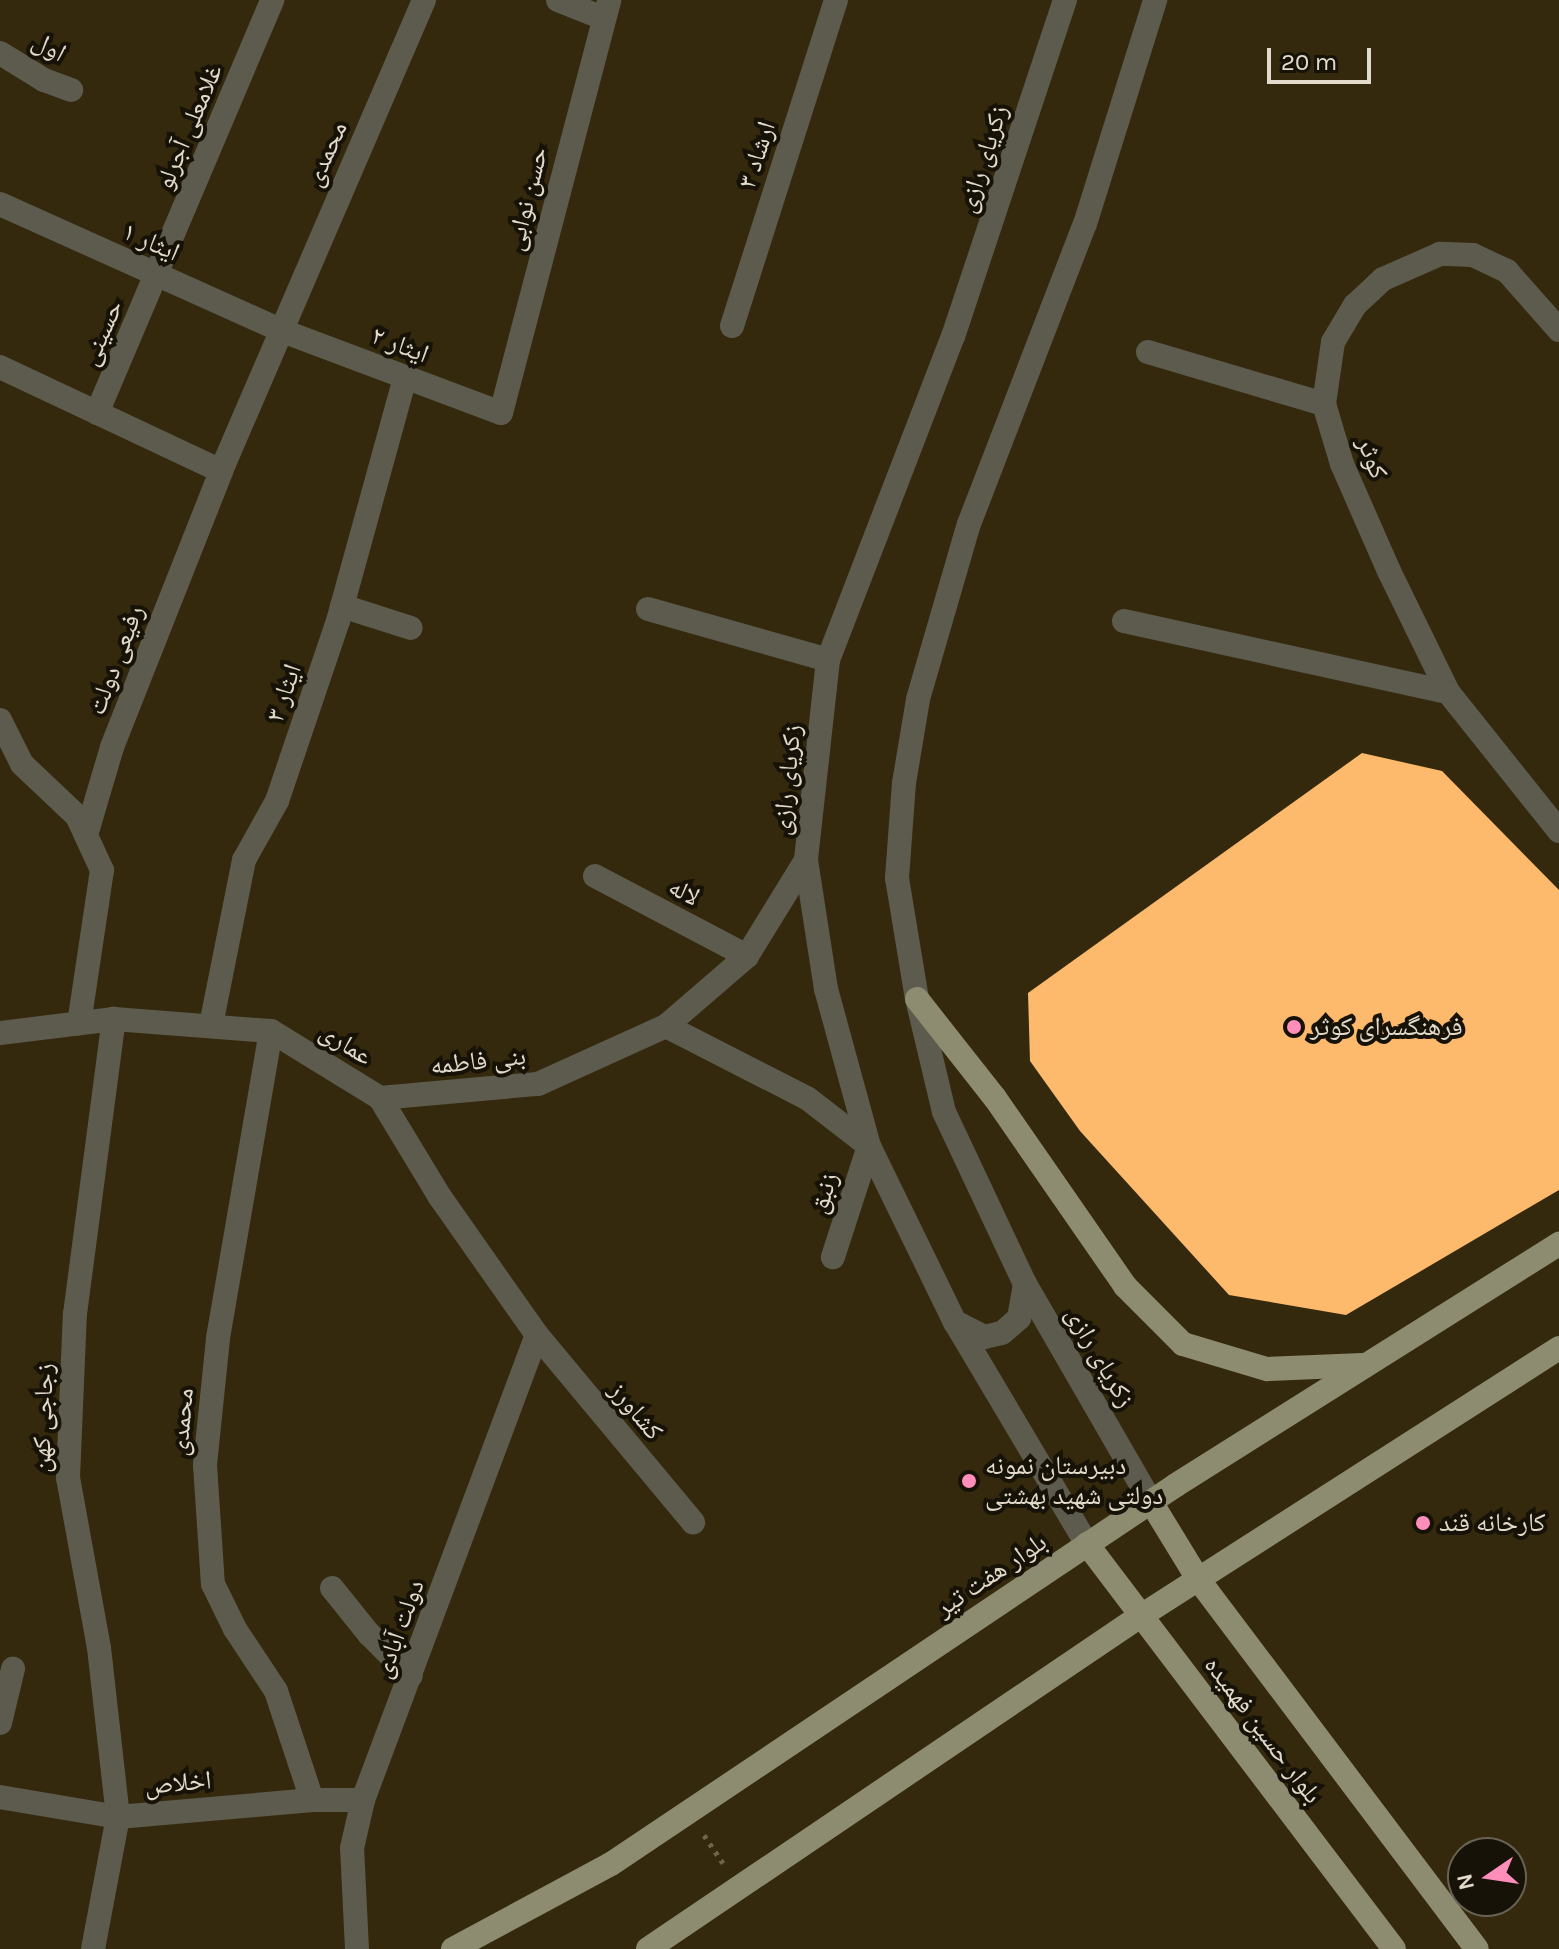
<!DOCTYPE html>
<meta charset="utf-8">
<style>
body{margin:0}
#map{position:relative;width:1559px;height:1949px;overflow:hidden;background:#34290d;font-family:Karla,"Noto Naskh Arabic",sans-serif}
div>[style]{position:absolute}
.building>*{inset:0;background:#fdba6d}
.path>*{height:5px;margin-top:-2.5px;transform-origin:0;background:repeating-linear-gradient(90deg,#6e644c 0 4px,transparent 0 10px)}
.minor>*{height:24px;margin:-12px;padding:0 12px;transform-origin:12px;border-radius:12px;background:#5c5b4e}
.major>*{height:24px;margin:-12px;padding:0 12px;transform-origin:12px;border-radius:12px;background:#8d8b70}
.dots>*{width:22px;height:22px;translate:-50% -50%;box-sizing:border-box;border:4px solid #171207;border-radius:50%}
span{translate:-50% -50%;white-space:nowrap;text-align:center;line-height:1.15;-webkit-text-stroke:8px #171207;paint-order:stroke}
.street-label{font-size:26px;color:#e2dbcb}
.poi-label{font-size:26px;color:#e2dbcb}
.left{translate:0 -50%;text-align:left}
.north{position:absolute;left:1447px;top:1837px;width:80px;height:80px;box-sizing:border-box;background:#171207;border:2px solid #686255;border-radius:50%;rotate:257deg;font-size:22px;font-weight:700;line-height:32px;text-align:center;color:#e2dbcb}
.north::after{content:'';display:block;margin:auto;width:28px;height:36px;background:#ff8ebb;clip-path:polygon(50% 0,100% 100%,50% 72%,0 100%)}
.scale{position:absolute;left:1267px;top:48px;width:104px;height:36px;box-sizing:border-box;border:4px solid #e2dbcb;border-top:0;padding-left:10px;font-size:24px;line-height:28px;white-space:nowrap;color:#e2dbcb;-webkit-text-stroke:6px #171207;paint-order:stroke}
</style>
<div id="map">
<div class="building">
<i style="clip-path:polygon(1362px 753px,1442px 771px,1559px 890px,1559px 1190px,1346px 1315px,1229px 1295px,1080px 1131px,1030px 1061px,1028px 993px)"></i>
</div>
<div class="path">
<i style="left:704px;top:1835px;width:34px;rotate:56deg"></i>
</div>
<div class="minor">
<i style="left:558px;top:0;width:48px;rotate:21.8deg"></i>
<i style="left:1065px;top:0;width:354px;rotate:108.4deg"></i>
<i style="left:953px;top:336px;width:347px;rotate:111.1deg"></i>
<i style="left:828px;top:660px;width:201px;rotate:96.3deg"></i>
<i style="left:806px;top:860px;width:131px;rotate:81.2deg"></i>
<i style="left:826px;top:989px;width:163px;rotate:74.7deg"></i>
<i style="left:869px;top:1146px;width:196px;rotate:64deg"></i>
<i style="left:955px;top:1322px;width:258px;rotate:59.3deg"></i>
<i style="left:0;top:53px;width:52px;rotate:31.5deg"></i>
<i style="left:44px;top:80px;width:29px;rotate:20deg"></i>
<i style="left:0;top:204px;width:307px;rotate:24.2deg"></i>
<i style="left:280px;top:330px;width:236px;rotate:20.6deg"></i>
<i style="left:501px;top:413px;width:427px;rotate:-75.3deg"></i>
<i style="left:732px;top:326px;width:342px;rotate:-72.3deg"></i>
<i style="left:1559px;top:330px;width:79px;rotate:-131.4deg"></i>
<i style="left:1507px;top:271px;width:38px;rotate:-155deg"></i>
<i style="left:1473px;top:255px;width:33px;rotate:-178deg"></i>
<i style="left:1440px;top:254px;width:62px;rotate:156.3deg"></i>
<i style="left:1383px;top:279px;width:38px;rotate:137deg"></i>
<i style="left:1355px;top:305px;width:43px;rotate:120.7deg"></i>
<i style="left:1333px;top:342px;width:63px;rotate:98.3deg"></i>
<i style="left:1324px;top:404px;width:63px;rotate:73.3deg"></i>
<i style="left:1342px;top:464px;width:117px;rotate:66.3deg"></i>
<i style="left:1389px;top:571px;width:135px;rotate:64deg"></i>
<i style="left:1448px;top:692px;width:178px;rotate:51.4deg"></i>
<i style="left:1148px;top:352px;width:184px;rotate:16.5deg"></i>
<i style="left:0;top:367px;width:244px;rotate:25.2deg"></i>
<i style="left:97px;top:413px;width:449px;rotate:-67deg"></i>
<i style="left:342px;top:606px;width:72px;rotate:17.7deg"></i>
<i style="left:648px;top:609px;width:187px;rotate:15.8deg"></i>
<i style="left:1124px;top:621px;width:332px;rotate:12.4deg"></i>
<i style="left:0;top:720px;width:49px;rotate:63.4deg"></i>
<i style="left:22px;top:764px;width:76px;rotate:43.4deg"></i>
<i style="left:77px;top:816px;width:60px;rotate:65.2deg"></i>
<i style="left:102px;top:870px;width:155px;rotate:98.5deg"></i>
<i style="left:86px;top:835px;width:92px;rotate:-73.5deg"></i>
<i style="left:112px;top:747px;width:297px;rotate:-68.4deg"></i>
<i style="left:221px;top:471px;width:513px;rotate:-66.68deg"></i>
<i style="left:595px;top:876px;width:172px;rotate:27.8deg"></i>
<i style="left:211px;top:1025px;width:168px;rotate:-78.7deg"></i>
<i style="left:244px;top:860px;width:68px;rotate:-60.8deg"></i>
<i style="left:277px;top:801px;width:190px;rotate:-71.3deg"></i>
<i style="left:338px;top:621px;width:253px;rotate:-74.6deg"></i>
<i style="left:666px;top:1026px;width:158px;rotate:27.1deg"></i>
<i style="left:807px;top:1098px;width:78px;rotate:37.7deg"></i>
<i style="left:869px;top:1146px;width:117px;rotate:108deg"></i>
<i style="left:271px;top:1031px;width:313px;rotate:99.8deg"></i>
<i style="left:218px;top:1339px;width:127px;rotate:95.9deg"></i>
<i style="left:205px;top:1465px;width:119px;rotate:86.2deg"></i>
<i style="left:213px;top:1584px;width:50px;rotate:63.9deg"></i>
<i style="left:235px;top:1629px;width:74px;rotate:56.5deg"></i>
<i style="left:276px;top:1691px;width:115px;rotate:71.7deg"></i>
<i style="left:0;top:1033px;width:115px;rotate:-7deg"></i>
<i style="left:114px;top:1019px;width:157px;rotate:4.4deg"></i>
<i style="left:271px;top:1031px;width:128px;rotate:31.6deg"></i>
<i style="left:380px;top:1098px;width:116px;rotate:58.8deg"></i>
<i style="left:440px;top:1197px;width:169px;rotate:54.9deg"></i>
<i style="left:537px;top:1335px;width:244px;rotate:50.2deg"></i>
<i style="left:380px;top:1098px;width:159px;rotate:-5.1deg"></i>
<i style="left:538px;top:1084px;width:141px;rotate:-24.4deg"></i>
<i style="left:666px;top:1026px;width:107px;rotate:-40.8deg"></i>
<i style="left:747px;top:956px;width:113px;rotate:-58.4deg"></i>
<i style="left:955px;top:1322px;width:33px;rotate:27deg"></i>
<i style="left:984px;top:1337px;width:18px;rotate:-13deg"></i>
<i style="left:1002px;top:1333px;width:23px;rotate:-41deg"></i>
<i style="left:1019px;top:1318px;width:35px;rotate:-80deg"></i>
<i style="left:1151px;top:1502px;width:252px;rotate:-120deg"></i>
<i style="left:1025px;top:1284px;width:190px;rotate:-115.2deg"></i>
<i style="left:944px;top:1112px;width:116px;rotate:-103.4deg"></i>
<i style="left:917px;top:999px;width:123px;rotate:-99.4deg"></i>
<i style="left:897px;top:878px;width:95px;rotate:-85.8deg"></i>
<i style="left:904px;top:783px;width:85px;rotate:-80.5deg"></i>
<i style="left:918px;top:699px;width:182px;rotate:-73.8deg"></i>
<i style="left:969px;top:524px;width:322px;rotate:-68.9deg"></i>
<i style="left:1085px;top:224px;width:235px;rotate:-72.6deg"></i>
<i style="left:332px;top:1588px;width:59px;rotate:51.2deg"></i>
<i style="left:369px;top:1634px;width:59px;rotate:45deg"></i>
<i style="left:0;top:1723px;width:56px;rotate:-76.5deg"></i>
<i style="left:0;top:1797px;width:120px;rotate:9.6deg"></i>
<i style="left:118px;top:1817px;width:195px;rotate:-5deg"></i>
<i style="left:312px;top:1800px;width:51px"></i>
<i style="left:93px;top:1949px;width:134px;rotate:-79.3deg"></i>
<i style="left:118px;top:1817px;width:170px;rotate:-96.4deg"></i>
<i style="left:99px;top:1648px;width:173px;rotate:-100.3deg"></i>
<i style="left:68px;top:1478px;width:164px;rotate:-87.6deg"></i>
<i style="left:75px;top:1314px;width:298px;rotate:-82.5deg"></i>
<i style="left:357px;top:1949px;width:101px;rotate:-92.8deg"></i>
<i style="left:352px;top:1848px;width:49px;rotate:-77.1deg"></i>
<i style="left:363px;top:1800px;width:496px;rotate:-69.5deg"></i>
</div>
<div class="major">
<i style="left:917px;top:999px;width:126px;rotate:51.8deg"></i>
<i style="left:995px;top:1098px;width:229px;rotate:55.3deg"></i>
<i style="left:1125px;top:1286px;width:82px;rotate:45deg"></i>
<i style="left:1183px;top:1344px;width:88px;rotate:16.6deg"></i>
<i style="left:1267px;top:1369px;width:96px;rotate:-2.4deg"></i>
<i style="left:1151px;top:1502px;width:90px;rotate:58.6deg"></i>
<i style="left:1198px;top:1579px;width:463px;rotate:53deg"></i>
<i style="left:1087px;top:1544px;width:508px;rotate:52.84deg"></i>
<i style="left:453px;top:1949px;width:179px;rotate:-28.3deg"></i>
<i style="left:611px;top:1864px;width:680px;rotate:-33.85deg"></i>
<i style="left:1176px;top:1485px;width:453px;rotate:-32.2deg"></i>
<i style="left:648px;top:1949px;width:585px;rotate:-34.07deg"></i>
<i style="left:1133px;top:1621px;width:506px;rotate:-32.65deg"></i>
</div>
<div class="dots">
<i style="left:1294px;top:1027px;background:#ff8ebb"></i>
<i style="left:969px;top:1481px;background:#ff8ebb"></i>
<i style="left:1423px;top:1523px;background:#ff8ebb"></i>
</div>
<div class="street-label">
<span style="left:49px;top:47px;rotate:29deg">اول</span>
<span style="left:189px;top:127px;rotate:-67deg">غلامعلی آجرلو</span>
<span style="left:326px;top:154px;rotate:-66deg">محمدی</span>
<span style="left:757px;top:155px;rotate:-72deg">ارشاد ۳</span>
<span style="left:983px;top:159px;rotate:-72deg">زکریای رازی</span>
<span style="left:527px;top:199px;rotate:-76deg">حسن نوابی</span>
<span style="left:151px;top:242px;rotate:24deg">۱ ایثار</span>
<span style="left:102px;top:333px;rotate:-66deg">حسینی</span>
<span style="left:400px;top:345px;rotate:21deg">ایثار ۲</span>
<span style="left:1372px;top:458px;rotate:69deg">کوثر</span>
<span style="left:116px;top:660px;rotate:-69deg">رفیعی دولت</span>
<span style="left:284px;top:693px;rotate:-71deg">ایثار ۳</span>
<span style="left:787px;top:780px;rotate:-84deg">زکریای رازی</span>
<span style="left:684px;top:892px;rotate:28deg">لاله</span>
<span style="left:346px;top:1044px;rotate:32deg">عماری</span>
<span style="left:478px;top:1061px;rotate:-6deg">بنی فاطمه</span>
<span style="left:824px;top:1193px;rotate:-72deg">زنبق</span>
<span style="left:1100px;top:1357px;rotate:60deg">زکریای رازی</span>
<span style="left:636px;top:1411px;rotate:50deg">کشاورز</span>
<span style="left:43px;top:1418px;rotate:-88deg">زجاجی کهن</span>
<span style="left:182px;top:1422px;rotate:-85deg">محمدی</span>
<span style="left:991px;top:1575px;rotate:-34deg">بلوار هفت تیر</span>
<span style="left:399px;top:1629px;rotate:-70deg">دولت آبادی</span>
<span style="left:1263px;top:1730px;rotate:53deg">بلوار حسین فهمیده</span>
<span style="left:178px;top:1783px;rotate:-5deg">اخلاص</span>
</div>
<div class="poi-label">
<span class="left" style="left:1310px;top:1027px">فرهنگسرای کوثر</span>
<span class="left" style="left:985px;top:1481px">دبیرستان نمونه<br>دولتی شهید بهشتی</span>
<span class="left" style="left:1439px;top:1523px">کارخانه قند</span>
</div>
<div class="north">N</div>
<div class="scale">20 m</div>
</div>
